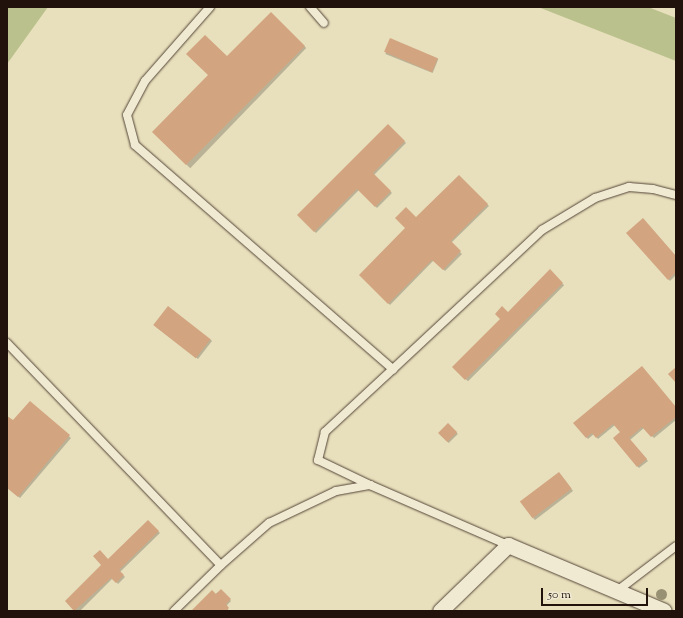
<!DOCTYPE html>
<style>
body{margin:0}
#map{position:relative;width:683px;height:618px;overflow:hidden;background:#e8dfbc;font-family:"Sorts Mill Goudy",serif}
div>[style]{position:absolute}
.green>*{inset:0;background:#bac18d}
.shadow>*{inset:0;background:#0003;transform-origin:0 0}
.building>*{inset:0;background:#d2a480;transform-origin:0 0}
.roads{filter:drop-shadow(0 0 1px #534537) drop-shadow(0 0 1px #534537)}
.lane>*{height:8px;margin:-4px;padding:0 4px;transform-origin:4px;border-radius:4px;background:#f0ead3}
.street>*{height:15px;margin:-7.5px;padding:0 7.5px;transform-origin:7.5px;border-radius:7.5px;background:#f0ead3}
.trees>*{width:11px;height:11px;margin:-5.5px;border-radius:50%;background:#989073}
span{translate:-50% -50%;white-space:nowrap;text-align:center;line-height:1.15;-webkit-text-stroke:4px #f0ead3;paint-order:stroke}
.frame{position:absolute;inset:0;border:8px solid #21120b;pointer-events:none}
.scale{position:absolute;left:541px;top:588px;width:107px;height:18px;box-sizing:border-box;border:2px solid #21120b;border-top:0;padding-left:5px;font-size:12px;line-height:14px;white-space:nowrap;color:#21120b;-webkit-text-stroke:3px #f0ead3;paint-order:stroke}
</style>
<div id="map">
<div class="green">
<i style="clip-path:polygon(7px 7px,48px 7px,7px 64px)"></i>
<i style="clip-path:polygon(538px 7px,648px 7px,676px 18px,676px 61px)"></i>
</div>
<div class="shadow">
<i style="left:271px;top:14px;width:49px;height:167px;rotate:44deg"></i>
<i style="left:391px;top:40px;width:51px;height:15px;rotate:22deg"></i>
<i style="clip-path:polygon(388px 125px,406px 143px,374px 175px,392px 193px,377px 208px,359px 190px,316px 233px,298px 215px)"></i>
<i style="clip-path:polygon(459px 176px,489px 206px,451px 243px,462px 254px,445px 271px,434px 260px,390px 305px,360px 275px)"></i>
<i style="clip-path:polygon(628px 233px,676px 257px,676px 275px,670px 281px)"></i>
<i style="left:550px;top:271px;width:20px;height:136px;rotate:45deg"></i>
<i style="clip-path:polygon(156px 327px,210px 339px,212px 341px,198px 359px)"></i>
<i style="clip-path:polygon(30px 402px,71px 438px,20px 498px,7px 487px,7px 418px,14px 422px)"></i>
<i style="clip-path:polygon(676px 408px,676px 420px,654px 438px,644px 428px,630px 440px,648px 461px,639px 468px,614px 438px,621px 433px,615px 425px,598px 439px,594px 434px,588px 439px,574px 423px)"></i>
<i style="left:448px;top:424px;width:14px;height:13px;rotate:45deg"></i>
<i style="clip-path:polygon(561px 475px,573px 491px,535px 520px,533px 518px)"></i>
<i style="clip-path:polygon(148px 521px,160px 533px,120px 572px,125px 577px,118px 584px,113px 578px,80px 611px,76px 611px,66px 601px)"></i>
<i style="clip-path:polygon(221px 590px,231px 601px,226px 606px,229px 611px,192px 611px)"></i>
</div>
<div class="building">
<i style="clip-path:polygon(271px 12px,305px 46px,186px 165px,152px 132px,208px 75px,186px 54px,205px 35px,227px 56px)"></i>
<i style="left:390px;top:38px;width:52px;height:15px;rotate:23deg"></i>
<i style="clip-path:polygon(388px 124px,405px 141px,373px 173px,391px 191px,375px 207px,357px 189px,314px 232px,297px 215px)"></i>
<i style="clip-path:polygon(459px 175px,488px 204px,451px 241px,461px 251px,443px 270px,432px 260px,388px 304px,359px 275px,405px 228px,395px 218px,406px 207px,416px 217px)"></i>
<i style="clip-path:polygon(643px 218px,676px 256px,676px 272px,668px 280px,626px 233px)"></i>
<i style="clip-path:polygon(550px 269px,563px 283px,465px 380px,452px 367px,500px 319px,495px 314px,502px 306px,508px 312px)"></i>
<i style="left:168px;top:306px;width:54px;height:24px;rotate:38deg"></i>
<i style="clip-path:polygon(642px 366px,676px 407px,676px 417px,651px 437px,642px 427px,629px 438px,647px 459px,637px 467px,613px 438px,620px 432px,613px 424px,596px 438px,592px 433px,586px 438px,573px 423px)"></i>
<i style="clip-path:polygon(676px 367px,676px 383px,668px 374px)"></i>
<i style="clip-path:polygon(30px 401px,70px 435px,18px 497px,7px 488px,7px 416px,13px 420px)"></i>
<i style="left:448px;top:423px;width:13px;height:14px;rotate:45deg"></i>
<i style="left:559px;top:472px;width:21px;height:49px;rotate:53deg"></i>
<i style="clip-path:polygon(148px 520px,159px 531px,119px 570px,124px 575px,116px 583px,111px 578px,74px 611px,65px 601px,101px 565px,93px 556px,100px 550px,108px 559px)"></i>
<i style="clip-path:polygon(221px 589px,231px 599px,226px 604px,229px 608px,226px 611px,191px 611px,212px 590px,216px 594px)"></i>
</div>
<div class="roads">
<div class="lane">
<i style="left:210px;top:7px;width:98px;rotate:131.3deg"></i>
<i style="left:145px;top:81px;width:38px;rotate:118deg"></i>
<i style="left:127px;top:115px;width:31px;rotate:75deg"></i>
<i style="left:135px;top:145px;width:342px;rotate:41deg"></i>
<i style="left:393px;top:369px;width:93px;rotate:137.2deg"></i>
<i style="left:325px;top:432px;width:29px;rotate:104deg"></i>
<i style="left:318px;top:460px;width:58px;rotate:25.7deg"></i>
<i style="left:370px;top:485px;width:150px;rotate:23.5deg"></i>
<i style="left:310px;top:7px;width:21px;rotate:49deg"></i>
<i style="left:7px;top:343px;width:308px;rotate:46.1deg"></i>
<i style="left:221px;top:565px;width:64px;rotate:-41.2deg"></i>
<i style="left:269px;top:523px;width:74px;rotate:-25.5deg"></i>
<i style="left:336px;top:491px;width:35px;rotate:-10deg"></i>
<i style="left:393px;top:369px;width:204px;rotate:-43deg"></i>
<i style="left:542px;top:230px;width:62px;rotate:-31.1deg"></i>
<i style="left:595px;top:198px;width:36px;rotate:-18deg"></i>
<i style="left:629px;top:187px;width:24px;rotate:5deg"></i>
<i style="left:653px;top:189px;width:24px;rotate:15deg"></i>
<i style="left:617px;top:591px;width:74px;rotate:-37.3deg"></i>
<i style="left:174px;top:611px;width:66px;rotate:-44.4deg"></i>
</div>
<div class="street">
<i style="left:440px;top:611px;width:95px;rotate:-44.1deg"></i>
<i style="left:508px;top:545px;width:169px;rotate:22.9deg"></i>
</div>
</div>
<div class="trees">
<i style="left:661px;top:594px"></i>
</div>
<div class="frame"></div>
<div class="scale">50 m</div>
</div>
